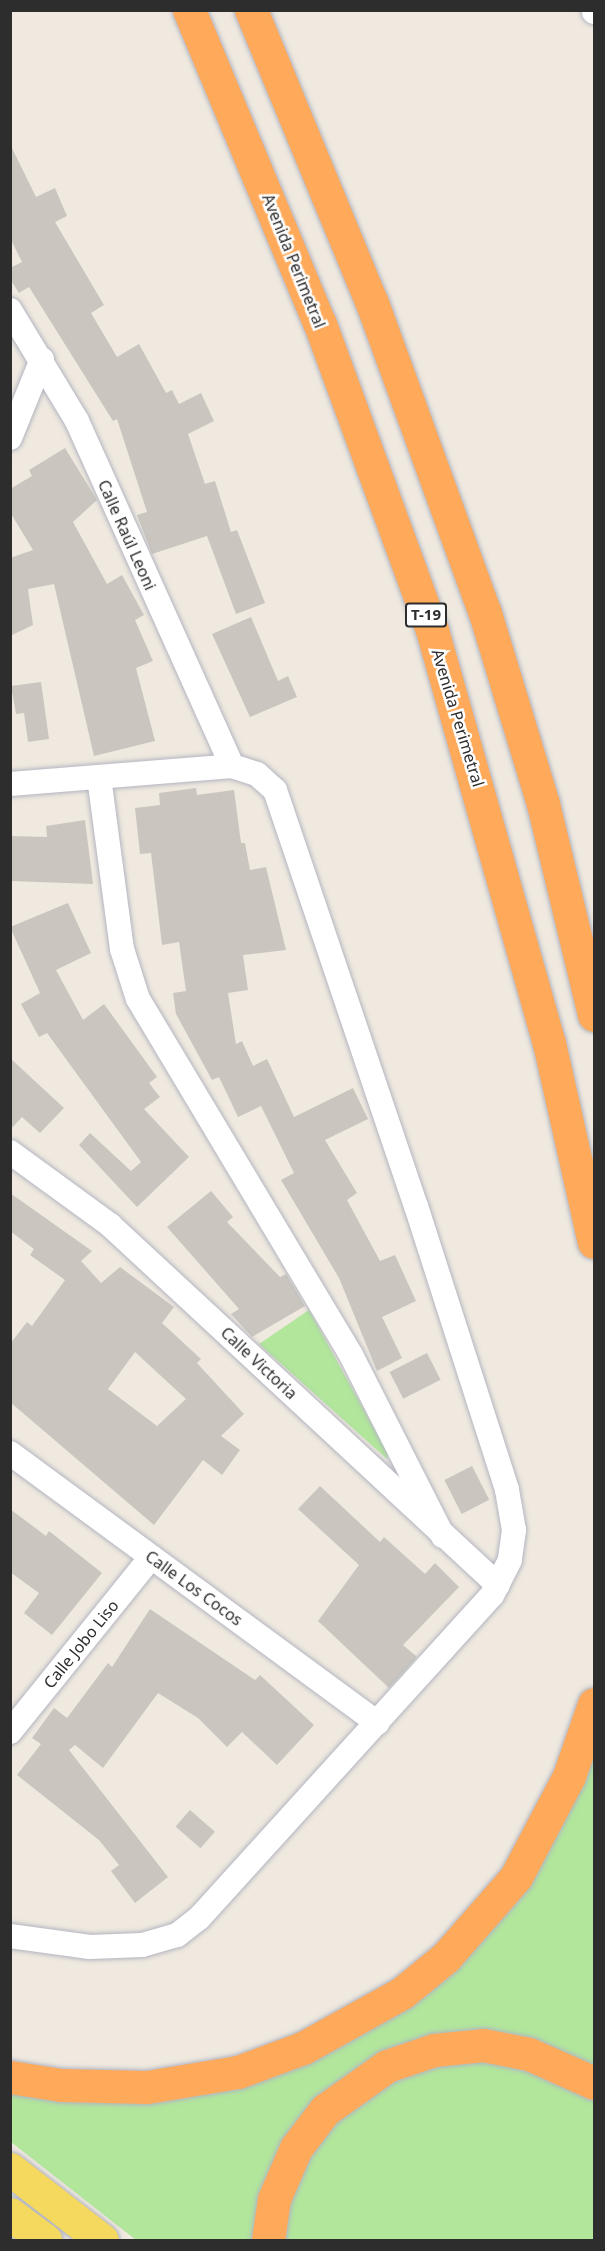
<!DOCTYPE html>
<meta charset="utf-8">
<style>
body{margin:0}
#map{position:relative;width:605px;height:2251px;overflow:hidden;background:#efe9df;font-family:"Noto Sans",sans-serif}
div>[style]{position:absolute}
.green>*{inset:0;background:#b1e69b}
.building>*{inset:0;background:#cac6bf;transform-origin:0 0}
.roads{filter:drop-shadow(0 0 2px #b3b5c1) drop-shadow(0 0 2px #b3b5c1)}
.street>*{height:24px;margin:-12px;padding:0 12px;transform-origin:12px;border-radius:12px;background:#fff}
.primary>*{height:33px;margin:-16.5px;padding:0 16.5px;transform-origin:16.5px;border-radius:16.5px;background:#f5d95e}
.highway>*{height:33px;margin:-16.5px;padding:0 16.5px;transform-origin:16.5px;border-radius:16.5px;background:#ffaa5a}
span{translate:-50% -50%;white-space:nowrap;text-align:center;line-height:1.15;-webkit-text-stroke:5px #fff;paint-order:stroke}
.shield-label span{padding:2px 4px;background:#fff;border:2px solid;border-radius:4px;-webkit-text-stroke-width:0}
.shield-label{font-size:15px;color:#2d2d2d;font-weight:700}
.street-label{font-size:16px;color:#2d2d2d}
.frame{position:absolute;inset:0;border:12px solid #2d2d2d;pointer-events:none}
</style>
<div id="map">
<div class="green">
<i style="clip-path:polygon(309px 1310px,388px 1454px,387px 1459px,259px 1344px)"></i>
<i style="clip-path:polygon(594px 1744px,594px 2069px,563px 2054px,362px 2067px,256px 2240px,136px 2240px,11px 2142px,10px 2089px,104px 2100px,408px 2002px)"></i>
<i style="clip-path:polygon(501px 2059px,594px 2097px,594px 2240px,280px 2240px,281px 2221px,318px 2137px,375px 2087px,436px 2062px)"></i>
</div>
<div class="building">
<i style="clip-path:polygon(10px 144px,36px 197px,55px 188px,67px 216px,55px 222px,104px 305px,91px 313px,117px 357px,139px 344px,166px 393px,172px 390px,179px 404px,201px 393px,214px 421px,188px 434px,205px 484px,215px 481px,231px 532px,237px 530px,265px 603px,236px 614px,207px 536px,152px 554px,137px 515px,147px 512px,117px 419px,113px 421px,29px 287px,19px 293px,10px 279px,10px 268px,22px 262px,10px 238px)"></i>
<i style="clip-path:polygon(65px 448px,97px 500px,73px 522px,107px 584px,122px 575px,144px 615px,135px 620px,153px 661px,136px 668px,155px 741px,94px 756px,54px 584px,28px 589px,33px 625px,10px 636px,10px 558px,33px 550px,10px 512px,10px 489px,32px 476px,29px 470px)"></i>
<i style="clip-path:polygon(251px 617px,278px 681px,288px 676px,297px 697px,250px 717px,212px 634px)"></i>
<i style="clip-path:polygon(41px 682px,49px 739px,28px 742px,24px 713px,16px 714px,11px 686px)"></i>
<i style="clip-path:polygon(196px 788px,197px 795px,234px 790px,241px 843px,245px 843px,250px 870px,266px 867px,286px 950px,243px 955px,248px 990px,228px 993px,236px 1044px,242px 1041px,253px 1066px,267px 1059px,294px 1117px,353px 1088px,368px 1119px,325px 1140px,357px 1193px,347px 1200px,380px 1261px,395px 1255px,416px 1301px,382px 1317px,402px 1358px,377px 1371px,339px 1278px,281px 1180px,294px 1173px,261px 1106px,238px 1117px,219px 1077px,212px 1080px,176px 1014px,173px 993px,186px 991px,179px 942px,162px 945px,151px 853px,140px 854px,135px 808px,160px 805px,159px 793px)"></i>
<i style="clip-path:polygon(85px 820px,93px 884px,10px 881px,10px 836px,47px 837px,46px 826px)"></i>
<i style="clip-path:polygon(68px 903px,91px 953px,56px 970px,83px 1020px,104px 1004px,157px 1077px,149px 1083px,160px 1097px,144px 1109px,189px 1157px,137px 1207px,79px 1145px,90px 1133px,131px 1171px,141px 1162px,47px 1033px,39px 1037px,21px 1004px,40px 993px,10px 927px)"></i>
<i style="clip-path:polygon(10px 1058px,64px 1108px,40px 1133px,22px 1117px,10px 1130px)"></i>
<i style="clip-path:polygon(211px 1191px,233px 1217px,227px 1222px,280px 1277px,286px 1274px,305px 1306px,252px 1337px,231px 1314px,239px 1309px,167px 1227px)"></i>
<i style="clip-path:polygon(evenodd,10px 1193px,92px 1251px,81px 1261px,101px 1283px,120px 1267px,174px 1307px,162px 1323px,201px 1359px,197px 1363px,244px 1414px,221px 1436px,240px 1450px,222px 1475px,203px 1460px,154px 1525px,10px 1402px,10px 1344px,27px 1322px,32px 1326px,65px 1280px,30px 1255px,34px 1249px,10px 1231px,10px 1193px,135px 1352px,186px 1399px,157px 1426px,108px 1389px,135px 1352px)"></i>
<i style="left:427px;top:1353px;width:30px;height:42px;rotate:63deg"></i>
<i style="left:472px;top:1466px;width:38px;height:31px;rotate:63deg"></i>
<i style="clip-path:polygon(320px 1486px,380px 1542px,384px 1537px,425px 1574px,435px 1563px,459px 1587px,403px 1645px,417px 1657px,389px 1688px,318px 1621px,359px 1565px,298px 1509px)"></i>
<i style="clip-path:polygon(10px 1509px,46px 1536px,49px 1531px,102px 1573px,52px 1635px,24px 1613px,39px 1593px,10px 1572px)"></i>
<i style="clip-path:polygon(150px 1609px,255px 1680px,260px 1675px,314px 1725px,277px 1765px,242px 1732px,227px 1747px,198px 1718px,158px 1693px,103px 1768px,75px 1745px,69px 1750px,168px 1877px,135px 1903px,111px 1871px,119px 1865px,99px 1840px,17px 1775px,41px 1744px,32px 1738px,54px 1708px,67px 1718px,108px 1663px,112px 1667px)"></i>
<i style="left:190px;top:1810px;width:33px;height:22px;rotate:41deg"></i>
</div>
<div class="roads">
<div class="street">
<i style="left:594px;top:10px;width:2px;rotate:90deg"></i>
<i style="left:10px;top:310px;width:130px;rotate:58.9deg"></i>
<i style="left:77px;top:421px;width:378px;rotate:65.8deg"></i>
<i style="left:10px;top:438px;width:85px;rotate:-67.9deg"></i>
<i style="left:99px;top:777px;width:174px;rotate:82.4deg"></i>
<i style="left:122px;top:949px;width:52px;rotate:72.3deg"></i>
<i style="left:138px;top:999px;width:415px;rotate:59.1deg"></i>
<i style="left:351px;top:1355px;width:203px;rotate:63.1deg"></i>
<i style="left:10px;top:784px;width:223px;rotate:-4.6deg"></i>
<i style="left:232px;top:766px;width:26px;rotate:18deg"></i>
<i style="left:257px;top:774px;width:24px;rotate:42deg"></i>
<i style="left:275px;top:790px;width:439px;rotate:71.3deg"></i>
<i style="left:416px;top:1206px;width:298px;rotate:72.2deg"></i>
<i style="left:507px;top:1490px;width:41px;rotate:80.1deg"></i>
<i style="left:514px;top:1530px;width:30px;rotate:98deg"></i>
<i style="left:510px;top:1560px;width:39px;rotate:117deg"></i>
<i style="left:492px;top:1595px;width:436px;rotate:132.2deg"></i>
<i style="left:199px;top:1918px;width:28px;rotate:142deg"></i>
<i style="left:177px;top:1935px;width:36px;rotate:164deg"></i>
<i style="left:142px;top:1945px;width:52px;rotate:177.8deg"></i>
<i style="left:90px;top:1947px;width:81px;rotate:-172.2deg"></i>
<i style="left:10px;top:1152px;width:124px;rotate:36.1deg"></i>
<i style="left:110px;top:1225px;width:529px;rotate:42.86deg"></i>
<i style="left:10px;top:1453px;width:456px;rotate:36.3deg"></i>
<i style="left:10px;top:1732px;width:225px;rotate:-51.1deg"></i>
</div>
<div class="primary">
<i style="left:10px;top:2169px;width:116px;rotate:37.7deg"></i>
<i style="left:10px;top:2214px;width:44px;rotate:36.6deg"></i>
</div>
<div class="highway">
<i style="left:189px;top:10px;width:340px;rotate:67.4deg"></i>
<i style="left:320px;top:324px;width:326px;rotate:69.9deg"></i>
<i style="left:432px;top:630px;width:429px;rotate:74.2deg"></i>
<i style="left:549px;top:1043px;width:204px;rotate:77.3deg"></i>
<i style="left:251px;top:10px;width:317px;rotate:67.6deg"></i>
<i style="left:372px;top:303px;width:330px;rotate:70deg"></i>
<i style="left:485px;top:613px;width:200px;rotate:73.1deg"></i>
<i style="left:543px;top:804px;width:217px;rotate:76.4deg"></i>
<i style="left:10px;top:2077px;width:52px;rotate:8.9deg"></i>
<i style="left:61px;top:2085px;width:86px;rotate:1.3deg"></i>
<i style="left:147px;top:2087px;width:92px;rotate:-9.4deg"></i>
<i style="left:238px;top:2072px;width:69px;rotate:-20.3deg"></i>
<i style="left:303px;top:2048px;width:113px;rotate:-29.1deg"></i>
<i style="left:402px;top:1993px;width:57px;rotate:-39.3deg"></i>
<i style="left:446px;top:1957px;width:106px;rotate:-48.8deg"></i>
<i style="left:516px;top:1877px;width:114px;rotate:-62.3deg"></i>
<i style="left:569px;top:1776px;width:76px;rotate:-70.9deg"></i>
<i style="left:268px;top:2240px;width:41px;rotate:-81.7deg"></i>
<i style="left:274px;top:2199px;width:56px;rotate:-66.7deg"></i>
<i style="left:296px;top:2148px;width:48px;rotate:-52.7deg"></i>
<i style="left:325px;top:2110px;width:76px;rotate:-35.4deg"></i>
<i style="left:387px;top:2066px;width:50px;rotate:-18.8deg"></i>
<i style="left:434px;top:2050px;width:49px;rotate:-5.8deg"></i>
<i style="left:483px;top:2045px;width:47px;rotate:11.1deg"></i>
<i style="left:529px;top:2054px;width:71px;rotate:24deg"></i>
</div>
</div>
<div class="shield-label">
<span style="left:426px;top:615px">T-19</span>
</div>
<div class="street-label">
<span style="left:294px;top:261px;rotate:68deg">Avenida Perimetral</span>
<span style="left:127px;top:535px;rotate:66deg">Calle Raúl Leoni</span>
<span style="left:458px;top:718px;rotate:73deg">Avenida Perimetral</span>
<span style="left:259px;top:1363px;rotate:43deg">Calle Victoria</span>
<span style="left:194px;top:1588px;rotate:36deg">Calle Los Cocos</span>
<span style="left:81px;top:1644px;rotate:-51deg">Calle Jobo Liso</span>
</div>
<div class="frame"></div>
</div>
